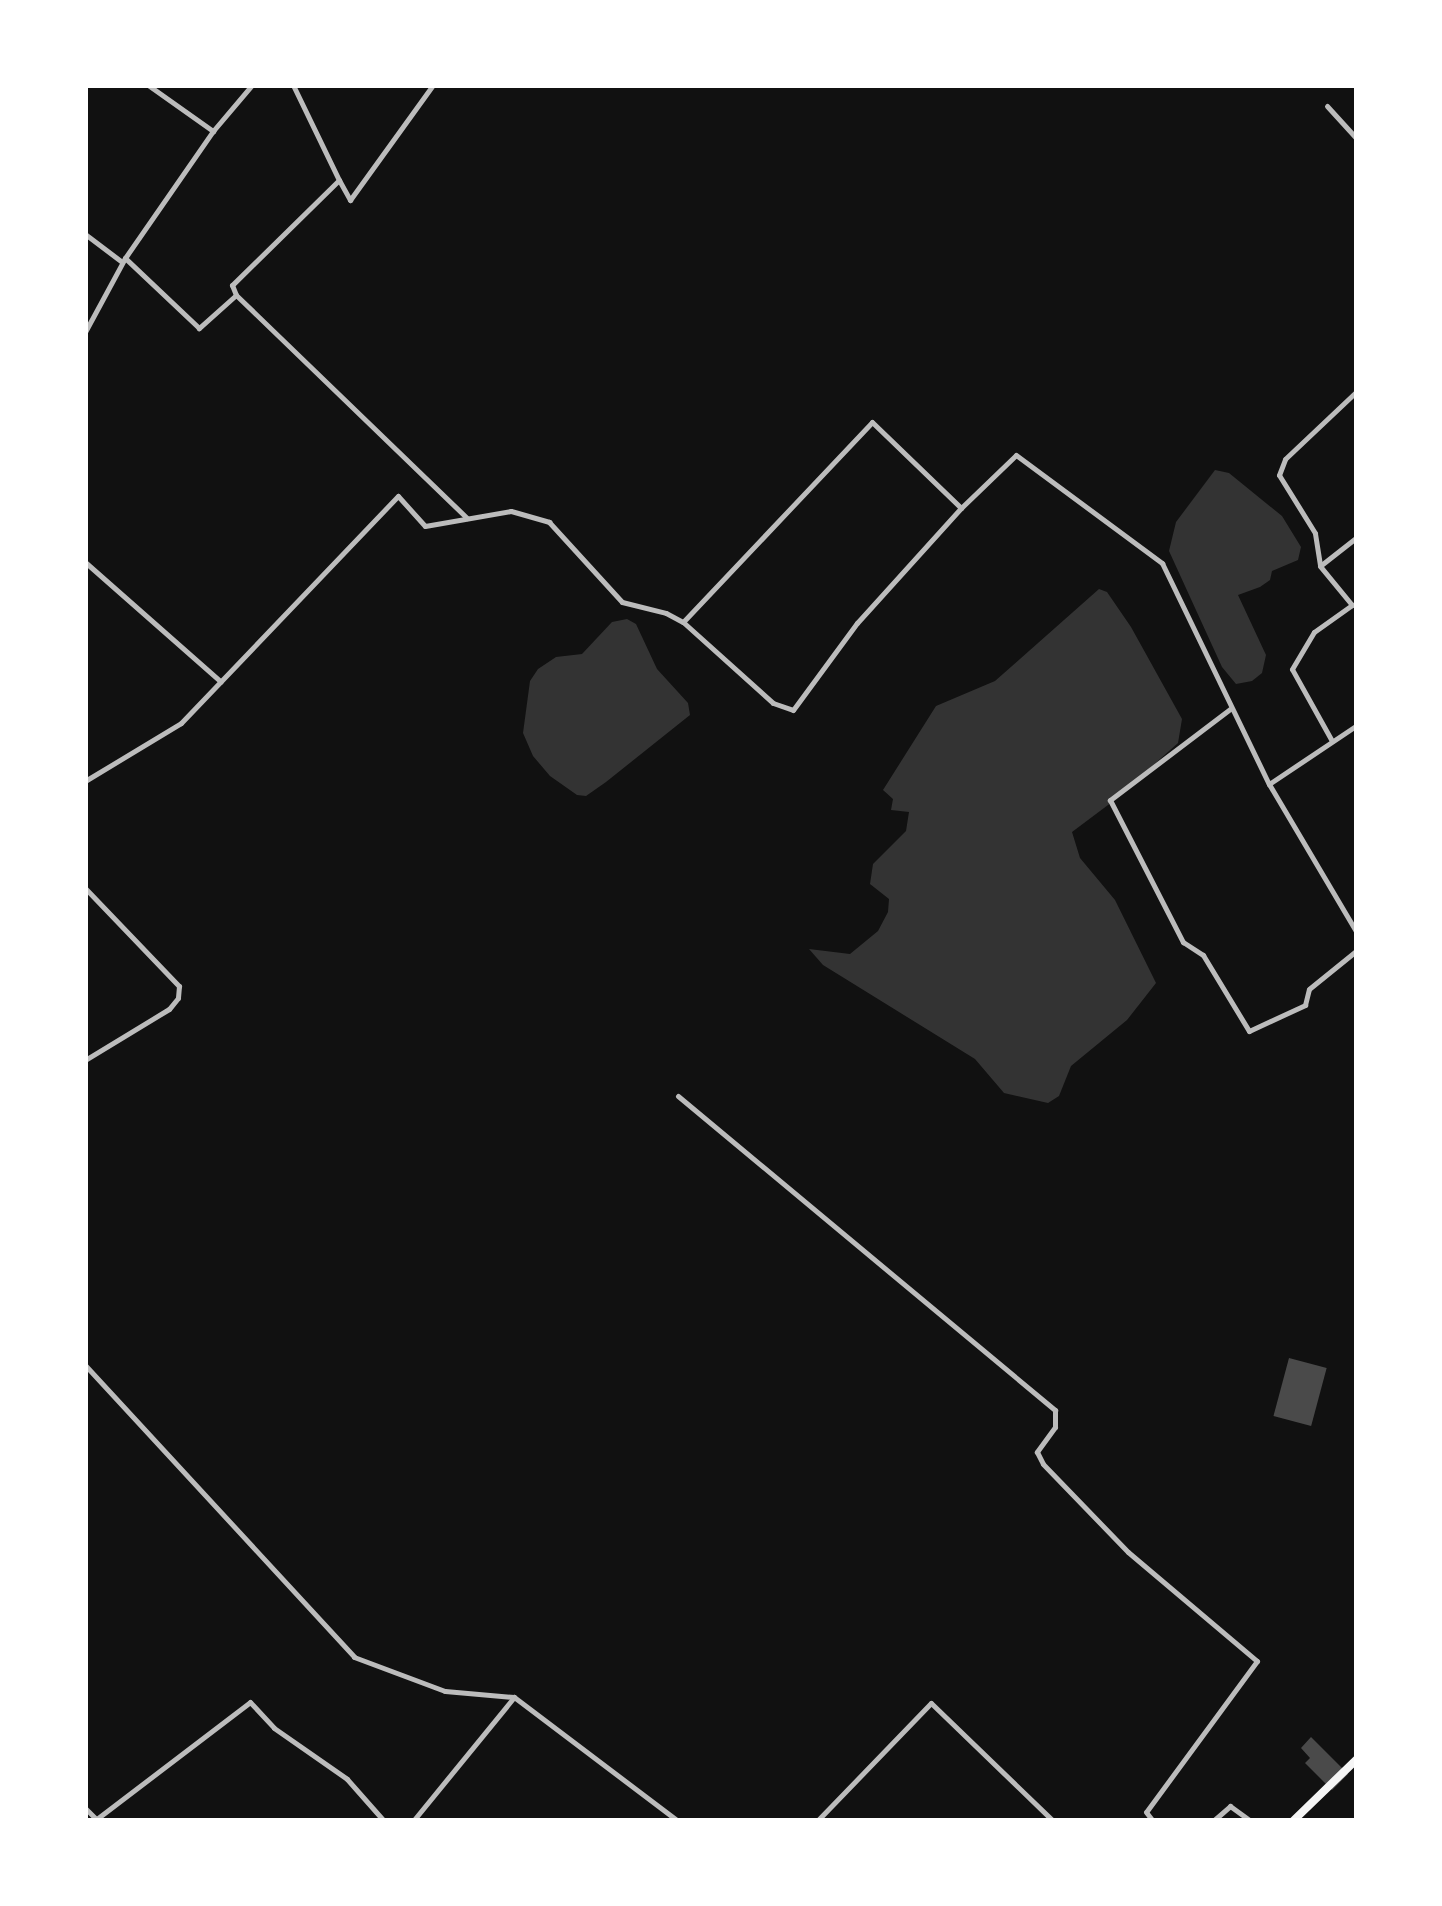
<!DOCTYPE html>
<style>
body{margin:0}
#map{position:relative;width:1442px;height:1906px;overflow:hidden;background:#111;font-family:Commissioner,sans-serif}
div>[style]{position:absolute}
.water>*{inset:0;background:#333}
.building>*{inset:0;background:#4a4a4a;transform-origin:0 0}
.minor>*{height:5px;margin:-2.5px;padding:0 2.5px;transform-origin:2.5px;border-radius:2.5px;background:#bcbcbc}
.trunk>*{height:8px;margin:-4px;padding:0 4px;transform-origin:4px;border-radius:4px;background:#f5f5f5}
span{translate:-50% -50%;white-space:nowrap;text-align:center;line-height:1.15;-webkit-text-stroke:10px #fff;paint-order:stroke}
.frame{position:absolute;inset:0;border:88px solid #fff;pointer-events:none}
</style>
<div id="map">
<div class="water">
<i style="clip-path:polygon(1215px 470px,1229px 473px,1282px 516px,1301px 547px,1298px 560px,1272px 571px,1270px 580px,1260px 587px,1238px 595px,1266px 655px,1262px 673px,1252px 681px,1236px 684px,1222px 667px,1169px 551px,1176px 522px)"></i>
<i style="clip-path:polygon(1099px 589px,1107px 592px,1131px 627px,1182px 719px,1178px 743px,1112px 802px,1072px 832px,1080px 858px,1115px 900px,1156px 983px,1127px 1020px,1071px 1066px,1059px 1096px,1048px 1103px,1004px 1093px,975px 1059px,823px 965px,809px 949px,850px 954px,878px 931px,888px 912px,889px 899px,870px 884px,873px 864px,906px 831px,909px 812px,891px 810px,893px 799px,883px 790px,936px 706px,995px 681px)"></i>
<i style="clip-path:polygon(627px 619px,636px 624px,657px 669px,688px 703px,690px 715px,606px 782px,586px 796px,577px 795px,550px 776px,533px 756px,523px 733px,530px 681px,538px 669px,556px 657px,582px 654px,612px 622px)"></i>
</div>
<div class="building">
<i style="left:1289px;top:1358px;width:39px;height:60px;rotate:15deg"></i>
<i style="clip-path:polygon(1311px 1737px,1348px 1774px,1332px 1790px,1305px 1763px,1310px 1758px,1301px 1748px)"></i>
</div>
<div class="minor">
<i style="left:148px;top:85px;width:80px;rotate:35.3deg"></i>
<i style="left:293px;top:85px;width:106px;rotate:64.2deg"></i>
<i style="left:339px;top:180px;width:150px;rotate:135.5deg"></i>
<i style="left:232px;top:285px;width:11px;rotate:68deg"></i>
<i style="left:236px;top:295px;width:321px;rotate:44deg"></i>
<i style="left:1327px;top:106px;width:45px;rotate:47.7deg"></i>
<i style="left:339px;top:180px;width:23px;rotate:61deg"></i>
<i style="left:350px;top:200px;width:142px;rotate:-54.2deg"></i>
<i style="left:85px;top:234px;width:46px;rotate:37.1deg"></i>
<i style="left:236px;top:295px;width:50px;rotate:138.3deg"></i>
<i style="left:199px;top:328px;width:102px;rotate:-136.6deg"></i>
<i style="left:125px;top:258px;width:155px;rotate:-55.3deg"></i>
<i style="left:213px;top:131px;width:60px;rotate:-49.7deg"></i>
<i style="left:85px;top:332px;width:84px;rotate:-61.6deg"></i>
<i style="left:85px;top:562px;width:181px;rotate:41.4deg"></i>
<i style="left:1320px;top:565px;width:32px;rotate:-99deg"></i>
<i style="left:1315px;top:533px;width:68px;rotate:-121.8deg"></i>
<i style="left:1279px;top:475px;width:17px;rotate:-69deg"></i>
<i style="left:1285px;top:459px;width:99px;rotate:-43.4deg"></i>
<i style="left:683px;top:622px;width:275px;rotate:-46.6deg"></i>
<i style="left:872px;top:422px;width:124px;rotate:44deg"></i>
<i style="left:1230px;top:709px;width:151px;rotate:142.8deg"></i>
<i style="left:1110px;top:800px;width:160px;rotate:62.8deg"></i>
<i style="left:1183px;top:942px;width:24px;rotate:33deg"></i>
<i style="left:1203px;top:955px;width:89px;rotate:58.8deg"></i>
<i style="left:1249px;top:1031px;width:62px;rotate:-24.9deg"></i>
<i style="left:1305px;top:1005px;width:16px;rotate:-76deg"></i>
<i style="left:1309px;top:989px;width:60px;rotate:-39deg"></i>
<i style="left:1332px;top:741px;width:82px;rotate:-119.1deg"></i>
<i style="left:1292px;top:669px;width:43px;rotate:-59.3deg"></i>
<i style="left:1314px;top:632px;width:47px;rotate:-35.4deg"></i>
<i style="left:1352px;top:605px;width:50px;rotate:-129.4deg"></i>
<i style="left:1320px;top:566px;width:47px;rotate:-38.1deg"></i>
<i style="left:85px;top:781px;width:112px;rotate:-31.1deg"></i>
<i style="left:181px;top:723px;width:314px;rotate:-46.3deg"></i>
<i style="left:398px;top:496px;width:40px;rotate:48deg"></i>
<i style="left:425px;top:526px;width:87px;rotate:-9.9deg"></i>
<i style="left:511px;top:511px;width:40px;rotate:16deg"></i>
<i style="left:549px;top:522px;width:108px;rotate:47.6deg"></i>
<i style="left:622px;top:602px;width:45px;rotate:14deg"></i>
<i style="left:666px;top:613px;width:19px;rotate:28deg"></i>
<i style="left:683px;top:622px;width:121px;rotate:42deg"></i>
<i style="left:773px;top:703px;width:21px;rotate:19deg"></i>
<i style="left:793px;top:710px;width:108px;rotate:-53.7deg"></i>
<i style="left:857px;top:623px;width:155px;rotate:-47.9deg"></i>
<i style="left:961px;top:508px;width:76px;rotate:-43.9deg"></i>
<i style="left:1016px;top:455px;width:182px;rotate:36.5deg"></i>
<i style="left:1162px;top:563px;width:246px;rotate:64.2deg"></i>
<i style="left:1269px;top:784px;width:173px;rotate:59.4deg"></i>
<i style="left:1269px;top:784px;width:106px;rotate:-33.8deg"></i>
<i style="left:85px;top:888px;width:136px;rotate:46.2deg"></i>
<i style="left:179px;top:986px;width:12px;rotate:95deg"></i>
<i style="left:178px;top:998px;width:14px;rotate:129deg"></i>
<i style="left:169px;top:1009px;width:98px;rotate:148.7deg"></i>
<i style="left:678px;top:1096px;width:491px;rotate:39.8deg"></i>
<i style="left:1055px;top:1410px;width:17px;rotate:90deg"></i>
<i style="left:1055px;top:1427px;width:31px;rotate:126deg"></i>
<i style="left:1037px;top:1452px;width:13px;rotate:63deg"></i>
<i style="left:1043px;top:1464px;width:122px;rotate:46deg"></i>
<i style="left:1128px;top:1552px;width:169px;rotate:40.2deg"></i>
<i style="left:1257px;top:1661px;width:187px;rotate:126.3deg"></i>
<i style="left:1146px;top:1812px;width:11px;rotate:52deg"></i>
<i style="left:85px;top:1365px;width:397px;rotate:47.3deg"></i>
<i style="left:354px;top:1657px;width:97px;rotate:20.5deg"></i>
<i style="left:445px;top:1691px;width:69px;rotate:5deg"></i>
<i style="left:514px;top:1697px;width:206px;rotate:37.1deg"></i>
<i style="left:85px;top:1808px;width:16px;rotate:45deg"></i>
<i style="left:94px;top:1821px;width:196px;rotate:-37.3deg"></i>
<i style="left:250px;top:1702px;width:35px;rotate:47deg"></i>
<i style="left:274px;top:1728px;width:89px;rotate:34.9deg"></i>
<i style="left:347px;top:1779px;width:56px;rotate:48.6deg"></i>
<i style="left:413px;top:1821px;width:160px;rotate:-50.8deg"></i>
<i style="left:817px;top:1821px;width:164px;rotate:-46deg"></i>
<i style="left:931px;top:1703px;width:170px;rotate:44deg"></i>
<i style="left:1213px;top:1821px;width:23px;rotate:-41deg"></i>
<i style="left:1230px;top:1806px;width:26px;rotate:36deg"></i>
</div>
<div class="trunk">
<i style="left:1293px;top:1821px;width:89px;rotate:-44.1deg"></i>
</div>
<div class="frame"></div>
</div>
